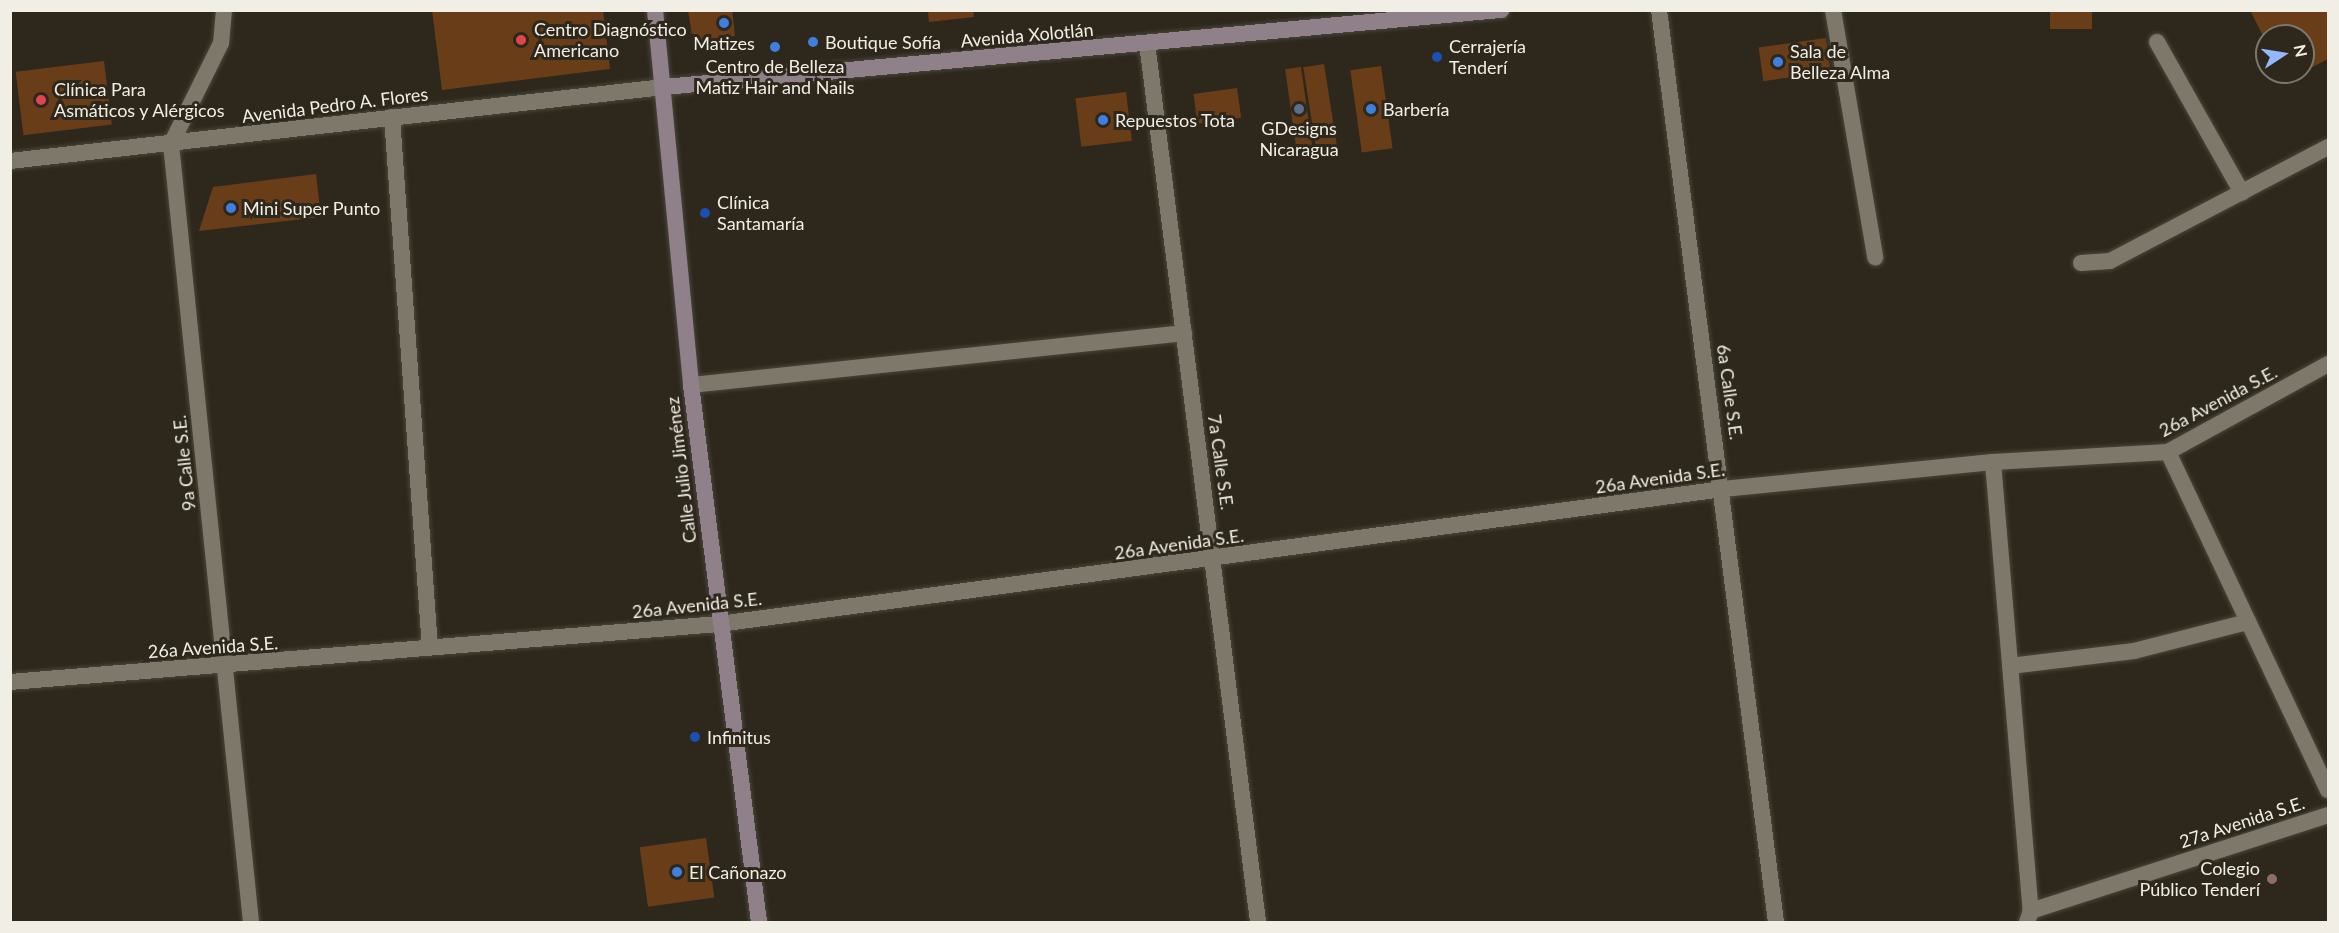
<!DOCTYPE html>
<meta charset="utf-8">
<style>
body{margin:0}
#map{position:relative;width:2339px;height:933px;overflow:hidden;background:#2d281b;font-family:Lato,sans-serif}
div>[style]{position:absolute}
.building>*{inset:0;background:#693d18;transform-origin:0 0}
.roads{filter:drop-shadow(0 0 2px #4a463c) drop-shadow(0 0 2px #4a463c)}
.minor>*{height:16px;margin:-8px;padding:0 8px;transform-origin:8px;border-radius:8px;background:#7e786a}
.tertiary>*{height:16px;margin:-8px;padding:0 8px;transform-origin:8px;border-radius:8px;background:#7e786a}
.secondary>*{height:16px;margin:-8px;padding:0 8px;transform-origin:8px;border-radius:8px;background:#8f808a}
.dots>*{width:16px;height:16px;translate:-50% -50%;box-sizing:border-box;border:3px solid #2d281b;border-radius:50%}
span{translate:-50% -50%;white-space:nowrap;text-align:center;line-height:1.15;-webkit-text-stroke:6px #2d281b;paint-order:stroke}
.poi-label{font-size:18px;color:#f1eee5}
.left{translate:0 -50%;text-align:left}
.right{translate:-100% -50%;text-align:right}
.street-label{font-size:18px;color:#f1eee5}
.frame{position:absolute;inset:0;border:12px solid #f1eee5;pointer-events:none}
.north{position:absolute;left:2255px;top:24px;width:60px;height:60px;box-sizing:border-box;background:#2d281b;border:2px solid #7b776c;border-radius:50%;rotate:78deg;font-size:16px;font-weight:700;line-height:24px;text-align:center;color:#f1eee5}
.north::after{content:'';display:block;margin:auto;width:21px;height:27px;background:#94b7fd;clip-path:polygon(50% 0,100% 100%,50% 72%,0 100%)}
</style>
<div id="map">
<div class="building">
<i style="clip-path:polygon(432px 10px,603px 10px,610px 69px,442px 90px)"></i>
<i style="clip-path:polygon(688px 10px,732px 10px,735px 36px,693px 42px)"></i>
<i style="clip-path:polygon(928px 10px,973px 10px,974px 17px,929px 22px)"></i>
<i style="left:2050px;top:10px;width:42px;height:19px"></i>
<i style="clip-path:polygon(2250px 10px,2328px 10px,2328px 59px,2303px 72px,2303px 36px,2267px 36px,2267px 44px)"></i>
<i style="left:1826px;top:38px;width:34px;height:68px;rotate:82deg"></i>
<i style="left:104px;top:61px;width:64px;height:89px;rotate:83deg"></i>
<i style="left:1324px;top:64px;width:84px;height:21px;rotate:81deg"></i>
<i style="left:1381px;top:66px;width:83px;height:31px;rotate:82deg"></i>
<i style="left:1301px;top:67px;width:83px;height:16px;rotate:82deg"></i>
<i style="clip-path:polygon(2281px 72px,2303px 72px,2286px 81px)"></i>
<i style="left:1237px;top:88px;width:30px;height:44px;rotate:82deg"></i>
<i style="left:1126px;top:92px;width:49px;height:51px;rotate:83deg"></i>
<i style="clip-path:polygon(316px 174px,321px 217px,199px 231px,213px 187px)"></i>
<i style="left:706px;top:838px;width:60px;height:67px;rotate:82deg"></i>
</div>
<div class="roads">
<div class="minor">
<i style="left:224px;top:10px;width:33px;rotate:95deg"></i>
<i style="left:221px;top:43px;width:113px;rotate:116.3deg"></i>
<i style="left:171px;top:144px;width:782px;rotate:84.13deg"></i>
<i style="left:1659px;top:10px;width:919px;rotate:82.69deg"></i>
<i style="left:1833px;top:10px;width:251px;rotate:80.3deg"></i>
<i style="left:2157px;top:42px;width:173px;rotate:60.6deg"></i>
<i style="left:1147px;top:43px;width:886px;rotate:82.8deg"></i>
<i style="left:392px;top:117px;width:532px;rotate:85.91deg"></i>
<i style="left:2081px;top:263px;width:29px;rotate:-4deg"></i>
<i style="left:2110px;top:261px;width:246px;rotate:-27.6deg"></i>
<i style="left:691px;top:385px;width:496px;rotate:-6deg"></i>
<i style="left:2168px;top:452px;width:374px;rotate:64.7deg"></i>
<i style="left:1993px;top:462px;width:451px;rotate:85.2deg"></i>
<i style="left:2031px;top:911px;width:12px;rotate:110deg"></i>
<i style="left:2010px;top:666px;width:125px;rotate:-6.9deg"></i>
<i style="left:2134px;top:651px;width:118px;rotate:-14.3deg"></i>
<i style="left:10px;top:682px;width:711px;rotate:-4.68deg"></i>
<i style="left:719px;top:624px;width:1013px;rotate:-7.66deg"></i>
<i style="left:1723px;top:489px;width:271px;rotate:-5.7deg"></i>
<i style="left:1993px;top:462px;width:175px;rotate:-3.3deg"></i>
<i style="left:2168px;top:452px;width:183px;rotate:-28.8deg"></i>
<i style="left:2031px;top:911px;width:312px;rotate:-17.9deg"></i>
</div>
<div class="tertiary">
<i style="left:10px;top:161px;width:658px;rotate:-6.46deg"></i>
</div>
<div class="secondary">
<i style="left:655px;top:10px;width:377px;rotate:84.5deg"></i>
<i style="left:691px;top:385px;width:541px;rotate:82.78deg"></i>
<i style="left:664px;top:87px;width:841px;rotate:-5.26deg"></i>
</div>
</div>
<div class="dots">
<i style="left:724px;top:23px;background:#3f7fe0"></i>
<i style="left:521px;top:40px;background:#e0444e"></i>
<i style="left:813px;top:42px;background:#3f7fe0"></i>
<i style="left:775px;top:47px;background:#3f7fe0"></i>
<i style="left:1437px;top:57px;background:#1a4fb4"></i>
<i style="left:1778px;top:62px;background:#3f7fe0"></i>
<i style="left:41px;top:100px;background:#e0444e"></i>
<i style="left:1299px;top:109px;background:#5c6f8a"></i>
<i style="left:1371px;top:109px;background:#3f7fe0"></i>
<i style="left:1103px;top:120px;background:#3f7fe0"></i>
<i style="left:231px;top:208px;background:#3f7fe0"></i>
<i style="left:705px;top:213px;background:#1a4fb4"></i>
<i style="left:695px;top:737px;background:#1a4fb4"></i>
<i style="left:677px;top:872px;background:#3f7fe0"></i>
<i style="left:2272px;top:879px;background:#8d6e63"></i>
</div>
<div class="poi-label">
<span class="left" style="left:534px;top:40px">Centro Diagnóstico<br>Americano</span>
<span class="left" style="left:825px;top:42px">Boutique Sofía</span>
<span style="left:724px;top:43px">Matizes</span>
<span class="left" style="left:1449px;top:57px">Cerrajería<br>Tenderí</span>
<span class="left" style="left:1790px;top:62px">Sala de<br>Belleza Alma</span>
<span style="left:775px;top:77px">Centro de Belleza<br>Matiz Hair and Nails</span>
<span class="left" style="left:54px;top:100px">Clínica Para<br>Asmáticos y Alérgicos</span>
<span class="left" style="left:1383px;top:109px">Barbería</span>
<span class="left" style="left:1115px;top:120px">Repuestos Tota</span>
<span style="left:1299px;top:139px">GDesigns<br>Nicaragua</span>
<span class="left" style="left:717px;top:213px">Clínica<br>Santamaría</span>
<span class="left" style="left:243px;top:208px">Mini Super Punto</span>
<span class="left" style="left:707px;top:737px">Infinitus</span>
<span class="right" style="left:2260px;top:879px">Colegio<br>Público Tenderí</span>
<span class="left" style="left:689px;top:872px">El Cañonazo</span>
</div>
<div class="street-label">
<span style="left:1027px;top:35px;rotate:-5deg">Avenida Xolotlán</span>
<span style="left:335px;top:105px;rotate:-7deg">Avenida Pedro A. Flores</span>
<span style="left:1730px;top:392px;rotate:82deg">6a Calle S.E.</span>
<span style="left:2218px;top:401px;rotate:-28deg">26a Avenida S.E.</span>
<span style="left:1221px;top:462px;rotate:82deg">7a Calle S.E.</span>
<span style="left:184px;top:463px;rotate:-96deg">9a Calle S.E.</span>
<span style="left:681px;top:470px;rotate:-97deg">Calle Julio Jiménez</span>
<span style="left:1660px;top:478px;rotate:-8deg">26a Avenida S.E.</span>
<span style="left:1179px;top:544px;rotate:-8deg">26a Avenida S.E.</span>
<span style="left:697px;top:605px;rotate:-6deg">26a Avenida S.E.</span>
<span style="left:213px;top:647px;rotate:-4deg">26a Avenida S.E.</span>
<span style="left:2242px;top:822px;rotate:-18deg">27a Avenida S.E.</span>
</div>
<div class="frame"></div>
<div class="north">N</div>
</div>
